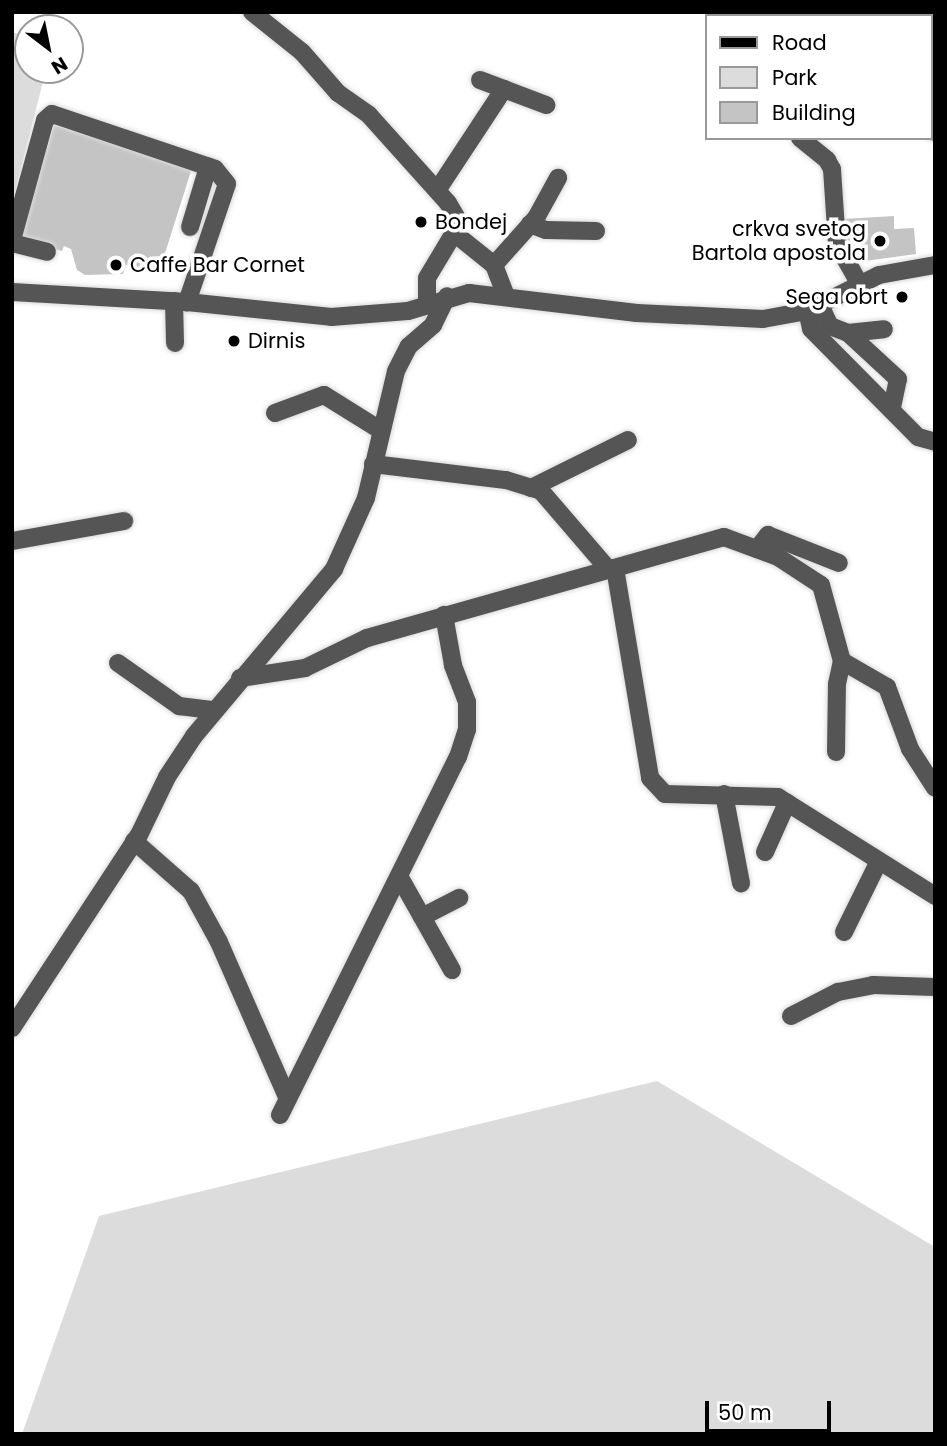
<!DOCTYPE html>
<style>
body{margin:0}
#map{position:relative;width:947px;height:1446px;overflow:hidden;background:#fff;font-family:Poppins,sans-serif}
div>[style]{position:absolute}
.green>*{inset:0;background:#dcdcdc}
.building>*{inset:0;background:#c4c4c4}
.roads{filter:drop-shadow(0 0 2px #dbdbdb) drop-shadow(0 0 2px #dbdbdb)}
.minor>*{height:18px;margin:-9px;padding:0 9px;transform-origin:9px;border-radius:9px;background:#555}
.major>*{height:18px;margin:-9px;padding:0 9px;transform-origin:9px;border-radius:9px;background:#000}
.dots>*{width:19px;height:19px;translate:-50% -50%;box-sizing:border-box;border:4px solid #fff;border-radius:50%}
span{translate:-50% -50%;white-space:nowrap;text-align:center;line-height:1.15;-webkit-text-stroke:7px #fff;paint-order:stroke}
.poi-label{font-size:21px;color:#000}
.left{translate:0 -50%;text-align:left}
.right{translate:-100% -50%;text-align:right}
.frame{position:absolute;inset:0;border:14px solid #000;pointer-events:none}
.legend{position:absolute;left:705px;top:14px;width:228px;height:126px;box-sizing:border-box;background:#fff;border:2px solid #999;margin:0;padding:9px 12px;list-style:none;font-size:21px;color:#000}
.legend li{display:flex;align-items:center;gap:14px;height:35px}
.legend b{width:35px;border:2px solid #999}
.north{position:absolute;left:14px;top:14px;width:70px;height:70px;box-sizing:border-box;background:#fff;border:2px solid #999;border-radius:50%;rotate:148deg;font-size:19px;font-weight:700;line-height:28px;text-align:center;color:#000}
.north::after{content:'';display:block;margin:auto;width:24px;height:32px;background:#000;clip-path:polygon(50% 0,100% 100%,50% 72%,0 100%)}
.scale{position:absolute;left:705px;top:1401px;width:126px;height:32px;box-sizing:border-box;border:4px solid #000;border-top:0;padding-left:9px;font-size:21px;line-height:24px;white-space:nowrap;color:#000;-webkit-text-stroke:5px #fff;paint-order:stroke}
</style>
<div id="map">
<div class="green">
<i style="clip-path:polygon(12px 32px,28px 37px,28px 70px,46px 70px,12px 203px)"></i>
<i style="clip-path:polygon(657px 1081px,935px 1247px,935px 1434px,22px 1434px,99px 1216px)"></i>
</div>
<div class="building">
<i style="clip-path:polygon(54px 125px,192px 168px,160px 269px,149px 266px,147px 271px,126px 265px,123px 274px,85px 275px,77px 270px,71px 249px,64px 246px,62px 251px,30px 243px,21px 236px)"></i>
<i style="clip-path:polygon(894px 216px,894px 229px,914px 228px,916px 254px,865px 261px,865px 254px,845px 255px,843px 219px)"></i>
</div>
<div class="roads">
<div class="minor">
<i style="left:252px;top:12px;width:64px;rotate:38.7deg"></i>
<i style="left:302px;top:52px;width:55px;rotate:48.7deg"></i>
<i style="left:338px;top:93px;width:38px;rotate:35deg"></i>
<i style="left:369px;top:115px;width:118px;rotate:48.1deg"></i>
<i style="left:448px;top:203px;width:16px;rotate:60deg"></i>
<i style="left:456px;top:217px;width:16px;rotate:97deg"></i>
<i style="left:454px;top:233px;width:52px;rotate:121deg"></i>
<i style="left:427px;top:278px;width:25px;rotate:90deg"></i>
<i style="left:480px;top:80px;width:71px;rotate:20.7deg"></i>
<i style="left:931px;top:130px;width:4px;rotate:27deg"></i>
<i style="left:800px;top:138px;width:35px;rotate:39deg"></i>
<i style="left:827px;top:160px;width:10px;rotate:61deg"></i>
<i style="left:832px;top:169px;width:75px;rotate:86.2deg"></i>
<i style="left:837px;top:244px;width:45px;rotate:60.6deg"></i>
<i style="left:438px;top:189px;width:120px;rotate:-56.6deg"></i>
<i style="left:530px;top:224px;width:17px;rotate:21deg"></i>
<i style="left:546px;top:230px;width:50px;rotate:1.1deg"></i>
<i style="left:190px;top:227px;width:63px;rotate:-73.3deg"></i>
<i style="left:454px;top:233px;width:51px;rotate:38.7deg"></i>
<i style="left:494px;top:265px;width:33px;rotate:69deg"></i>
<i style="left:12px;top:240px;width:124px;rotate:-74.6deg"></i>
<i style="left:45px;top:120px;width:9px;rotate:-41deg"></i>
<i style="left:52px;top:114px;width:172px;rotate:18.6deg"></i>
<i style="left:215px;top:169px;width:19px;rotate:51deg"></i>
<i style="left:227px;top:184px;width:125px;rotate:108.7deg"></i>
<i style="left:12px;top:243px;width:36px;rotate:14deg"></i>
<i style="left:494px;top:265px;width:63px;rotate:-48.2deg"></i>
<i style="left:536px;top:218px;width:46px;rotate:-61.2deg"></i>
<i style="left:12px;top:292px;width:175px;rotate:3.3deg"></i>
<i style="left:187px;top:302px;width:145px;rotate:5.9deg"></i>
<i style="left:331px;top:317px;width:77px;rotate:-4.5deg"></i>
<i style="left:408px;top:311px;width:64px;rotate:-16.4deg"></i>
<i style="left:469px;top:293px;width:169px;rotate:6.8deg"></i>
<i style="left:637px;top:313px;width:126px;rotate:2.7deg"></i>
<i style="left:763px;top:319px;width:45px;rotate:-10.3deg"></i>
<i style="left:807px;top:311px;width:80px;rotate:-26.6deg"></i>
<i style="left:879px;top:275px;width:57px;rotate:-10.1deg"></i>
<i style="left:174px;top:301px;width:42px;rotate:88.6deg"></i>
<i style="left:820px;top:305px;width:23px;rotate:65deg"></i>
<i style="left:830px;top:326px;width:19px;rotate:21deg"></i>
<i style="left:848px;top:333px;width:68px;rotate:42.6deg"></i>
<i style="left:898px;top:379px;width:29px;rotate:102deg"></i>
<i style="left:807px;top:311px;width:18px;rotate:77deg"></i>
<i style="left:811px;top:329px;width:152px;rotate:45.3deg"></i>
<i style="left:918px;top:437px;width:18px;rotate:16deg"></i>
<i style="left:848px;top:333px;width:36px;rotate:-6deg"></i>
<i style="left:275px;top:413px;width:52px;rotate:-20.2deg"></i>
<i style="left:324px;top:395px;width:66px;rotate:32deg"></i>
<i style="left:373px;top:464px;width:134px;rotate:6.9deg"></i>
<i style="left:506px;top:480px;width:37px;rotate:17deg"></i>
<i style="left:541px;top:491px;width:104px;rotate:49.3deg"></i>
<i style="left:531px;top:488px;width:108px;rotate:-26.3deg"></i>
<i style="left:12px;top:541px;width:114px;rotate:-10.1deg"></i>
<i style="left:757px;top:549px;width:18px;rotate:-52deg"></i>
<i style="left:768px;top:535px;width:76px;rotate:21.5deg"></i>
<i style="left:615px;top:568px;width:213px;rotate:80.5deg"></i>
<i style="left:650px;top:778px;width:22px;rotate:47deg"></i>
<i style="left:665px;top:794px;width:113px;rotate:1.5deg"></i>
<i style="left:778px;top:797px;width:186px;rotate:32.2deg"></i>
<i style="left:118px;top:663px;width:75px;rotate:35.2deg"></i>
<i style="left:179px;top:706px;width:35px;rotate:7deg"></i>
<i style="left:240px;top:678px;width:66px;rotate:-8.7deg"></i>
<i style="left:305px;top:668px;width:69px;rotate:-25.8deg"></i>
<i style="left:367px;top:638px;width:371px;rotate:-15.8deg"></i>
<i style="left:724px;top:537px;width:58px;rotate:20.3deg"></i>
<i style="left:778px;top:557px;width:51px;rotate:33.1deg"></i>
<i style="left:821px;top:585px;width:79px;rotate:74.6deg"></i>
<i style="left:842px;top:661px;width:52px;rotate:30deg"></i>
<i style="left:887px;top:687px;width:66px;rotate:69.6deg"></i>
<i style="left:910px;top:749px;width:46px;rotate:57.3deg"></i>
<i style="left:836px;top:752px;width:68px;rotate:-89.2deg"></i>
<i style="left:837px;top:684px;width:24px;rotate:-78deg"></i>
<i style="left:724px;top:794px;width:91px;rotate:79.2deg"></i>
<i style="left:134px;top:841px;width:76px;rotate:41.3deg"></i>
<i style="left:191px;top:891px;width:58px;rotate:61.2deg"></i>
<i style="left:219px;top:942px;width:171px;rotate:66.3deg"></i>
<i style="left:765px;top:852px;width:54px;rotate:-65.8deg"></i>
<i style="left:399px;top:876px;width:108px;rotate:60.6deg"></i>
<i style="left:422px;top:917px;width:42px;rotate:-27.2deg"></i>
<i style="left:844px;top:932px;width:79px;rotate:-63.8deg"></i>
<i style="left:791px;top:1016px;width:53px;rotate:-27.1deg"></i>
<i style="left:838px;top:992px;width:36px;rotate:-11deg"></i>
<i style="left:873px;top:985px;width:62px;rotate:1.8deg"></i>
<i style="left:12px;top:1028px;width:231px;rotate:-56.7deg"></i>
<i style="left:139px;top:835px;width:64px;rotate:-64.2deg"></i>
<i style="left:167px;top:777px;width:49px;rotate:-56.6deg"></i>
<i style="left:194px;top:736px;width:218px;rotate:-50deg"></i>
<i style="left:334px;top:569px;width:78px;rotate:-65.7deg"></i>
<i style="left:366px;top:498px;width:130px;rotate:-76.7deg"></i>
<i style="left:396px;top:371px;width:28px;rotate:-63deg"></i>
<i style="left:409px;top:346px;width:32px;rotate:-41deg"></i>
<i style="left:433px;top:325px;width:32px;rotate:-64deg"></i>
<i style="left:280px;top:1115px;width:400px;rotate:-63.6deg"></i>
<i style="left:458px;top:757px;width:28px;rotate:-72deg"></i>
<i style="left:467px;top:730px;width:28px;rotate:-90deg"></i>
<i style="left:467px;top:702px;width:40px;rotate:-111deg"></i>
<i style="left:453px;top:665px;width:51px;rotate:-100.2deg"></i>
</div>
<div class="major">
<i style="left:885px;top:12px;width:6px;rotate:45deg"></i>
<i style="left:931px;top:55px;width:5px;rotate:37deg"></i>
</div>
</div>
<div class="dots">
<i style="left:421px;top:222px;background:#000"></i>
<i style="left:880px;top:241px;background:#000"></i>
<i style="left:116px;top:265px;background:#000"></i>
<i style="left:902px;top:297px;background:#000"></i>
<i style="left:234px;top:341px;background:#000"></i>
</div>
<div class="poi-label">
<span class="left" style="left:435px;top:222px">Bondej</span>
<span class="right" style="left:866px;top:241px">crkva svetog<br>Bartola apostola</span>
<span class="left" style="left:130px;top:265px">Caffe Bar Cornet</span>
<span class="right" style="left:888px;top:297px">Sega obrt</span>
<span class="left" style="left:248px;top:341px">Dirnis</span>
</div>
<div class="frame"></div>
<ul class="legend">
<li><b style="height:9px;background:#000"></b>Road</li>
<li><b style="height:19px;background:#dcdcdc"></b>Park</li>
<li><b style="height:19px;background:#c4c4c4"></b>Building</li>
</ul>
<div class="north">N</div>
<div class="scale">50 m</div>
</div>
